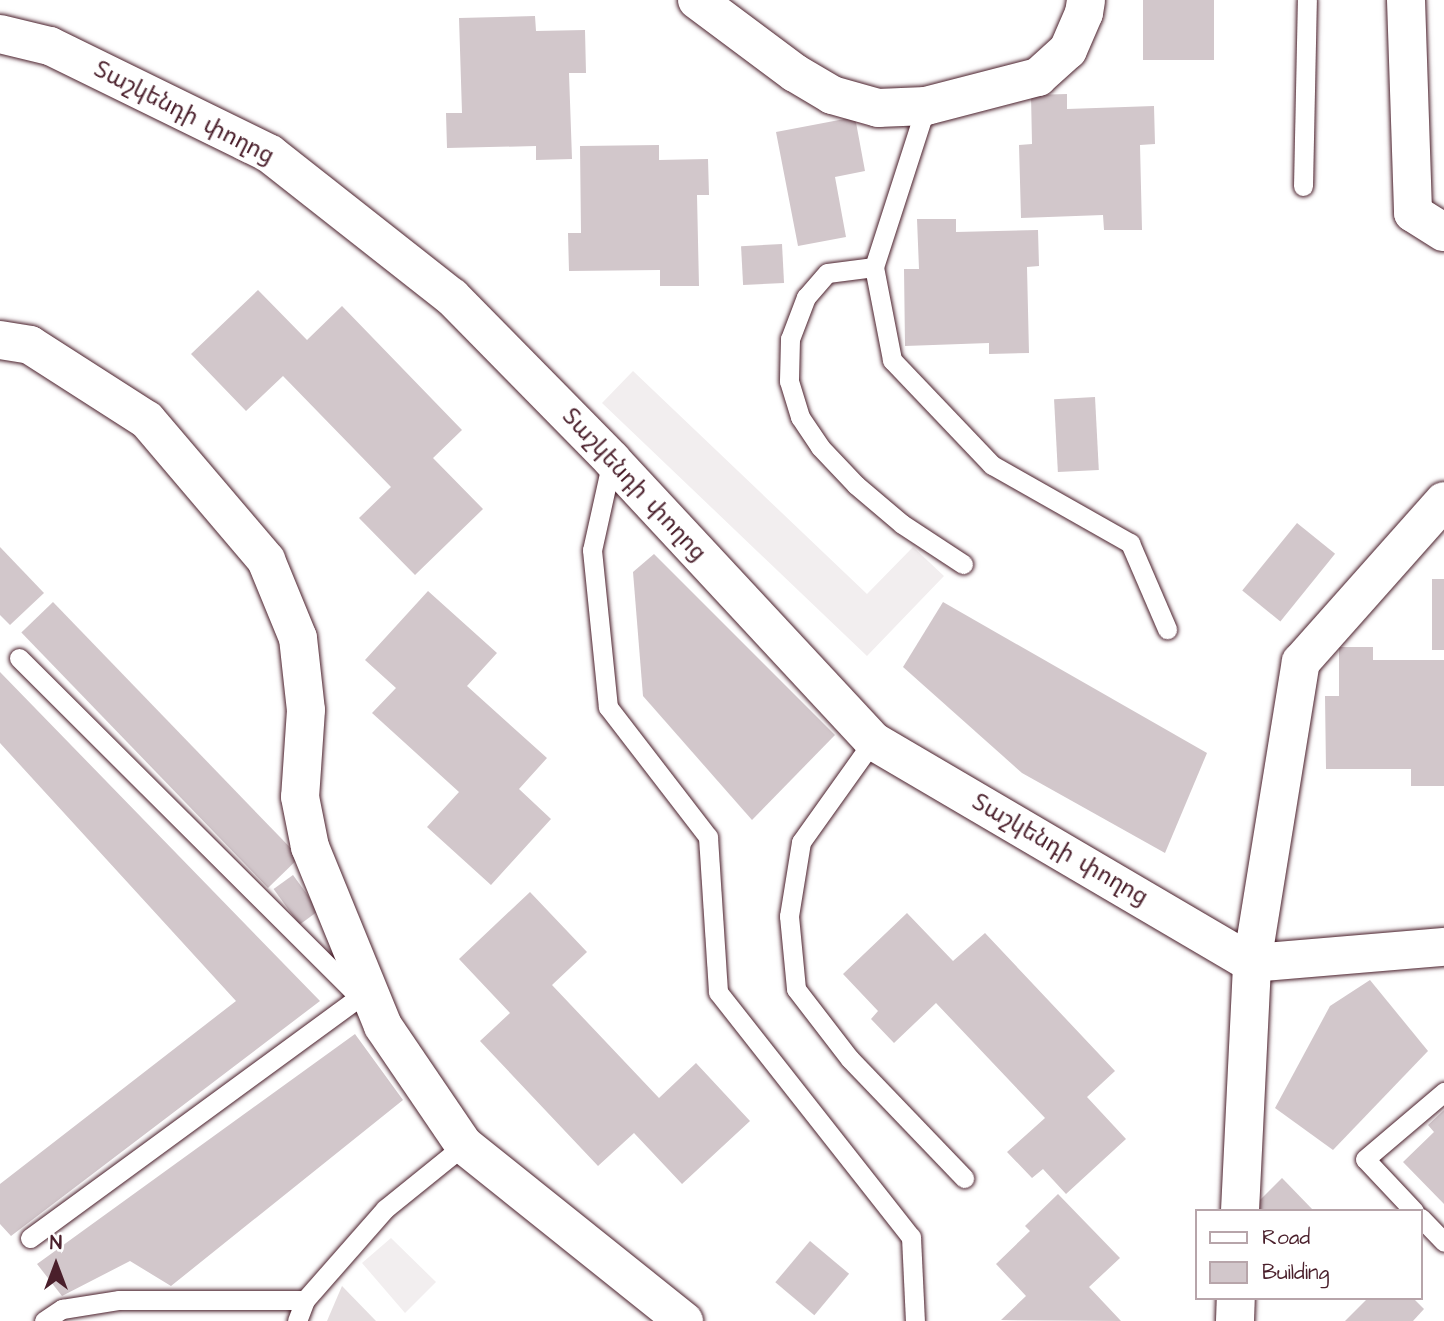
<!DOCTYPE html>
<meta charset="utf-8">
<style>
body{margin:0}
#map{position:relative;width:1444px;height:1321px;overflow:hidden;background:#fff;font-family:"Architects Daughter","Noto Sans Armenian",sans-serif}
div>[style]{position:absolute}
.built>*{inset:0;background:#f2eeef}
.green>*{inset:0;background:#e5dee0}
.building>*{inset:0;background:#d2c7cb;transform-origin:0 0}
.roads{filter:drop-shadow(0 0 2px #4a1f2b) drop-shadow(0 0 2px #4a1f2b)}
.lane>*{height:19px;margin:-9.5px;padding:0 9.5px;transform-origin:9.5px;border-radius:9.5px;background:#fff}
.street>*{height:38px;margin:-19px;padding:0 19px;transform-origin:19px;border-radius:19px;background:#fff}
span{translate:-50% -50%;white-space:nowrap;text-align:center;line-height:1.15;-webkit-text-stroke:7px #fff;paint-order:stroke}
.street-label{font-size:23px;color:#4a1f2b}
.legend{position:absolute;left:1195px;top:1209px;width:228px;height:91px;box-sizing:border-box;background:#fff;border:2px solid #b7a5aa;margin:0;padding:9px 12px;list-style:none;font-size:21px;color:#4a1f2b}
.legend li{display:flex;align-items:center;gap:14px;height:35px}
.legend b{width:35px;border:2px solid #b7a5aa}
.north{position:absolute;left:21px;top:1230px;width:70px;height:70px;-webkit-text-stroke:5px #fff;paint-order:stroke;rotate:0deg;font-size:19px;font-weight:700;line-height:28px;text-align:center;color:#4a1f2b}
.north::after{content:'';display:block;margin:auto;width:24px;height:32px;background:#4a1f2b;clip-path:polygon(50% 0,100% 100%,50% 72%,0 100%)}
</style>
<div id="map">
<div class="built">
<i style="clip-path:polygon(633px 371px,867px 594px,913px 547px,944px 576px,867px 656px,602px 403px)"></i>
<i style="clip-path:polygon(391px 1238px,436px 1282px,405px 1313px,362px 1263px)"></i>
</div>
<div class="green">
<i style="clip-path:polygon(342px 1286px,376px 1321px,327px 1321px)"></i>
</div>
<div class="building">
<i style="left:1143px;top:0;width:71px;height:60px"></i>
<i style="clip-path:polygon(535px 16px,536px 31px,585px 30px,586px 73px,569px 73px,572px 159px,536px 160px,536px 146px,447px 148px,446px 113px,462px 113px,459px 18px)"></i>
<i style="clip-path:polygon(1067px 94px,1067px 109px,1154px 106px,1155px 144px,1140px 145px,1142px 230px,1104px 230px,1103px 215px,1021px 218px,1019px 145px,1032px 144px,1031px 95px)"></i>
<i style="clip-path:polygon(855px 117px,865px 171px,835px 177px,846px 237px,798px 246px,776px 132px)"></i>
<i style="clip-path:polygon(659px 145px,659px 160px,708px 159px,709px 195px,697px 195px,699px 286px,660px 286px,660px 270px,569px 271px,568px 233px,581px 233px,580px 146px)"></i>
<i style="clip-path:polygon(917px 219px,956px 219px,956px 232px,1038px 230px,1039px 266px,1027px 267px,1029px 353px,989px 354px,989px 343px,905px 346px,904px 269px,919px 269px)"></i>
<i style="left:782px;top:244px;width:39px;height:41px;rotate:87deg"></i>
<i style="clip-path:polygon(258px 290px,307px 340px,342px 306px,462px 430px,433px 458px,483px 509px,415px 575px,359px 518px,391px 487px,283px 376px,246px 411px,191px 354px)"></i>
<i style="left:1095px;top:397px;width:73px;height:41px;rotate:87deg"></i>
<i style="left:1297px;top:523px;width:49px;height:87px;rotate:39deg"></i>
<i style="clip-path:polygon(0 547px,44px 593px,10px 625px,0 615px)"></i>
<i style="clip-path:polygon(654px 554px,835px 735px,752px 820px,643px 696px,633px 572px)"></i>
<i style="left:1444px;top:579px;width:71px;height:12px;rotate:90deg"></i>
<i style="clip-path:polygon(428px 591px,497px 653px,467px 686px,547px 758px,519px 789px,551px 819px,491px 885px,427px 827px,459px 792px,372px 713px,396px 688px,365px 660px)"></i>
<i style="left:53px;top:602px;width:355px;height:44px;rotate:46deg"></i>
<i style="clip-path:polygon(943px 602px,1207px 753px,1165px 853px,1022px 773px,903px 667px)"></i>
<i style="clip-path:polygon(1339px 647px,1373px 647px,1373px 660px,1444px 660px,1444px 786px,1411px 786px,1411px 769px,1326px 769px,1325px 696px,1339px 696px)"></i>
<i style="clip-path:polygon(0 672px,320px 1001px,11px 1236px,0 1224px,0 1184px,236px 1001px,0 743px)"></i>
<i style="left:293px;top:875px;width:44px;height:24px;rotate:54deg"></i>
<i style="clip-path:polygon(530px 892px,587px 952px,552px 985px,659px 1098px,696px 1063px,750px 1121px,682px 1184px,634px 1133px,598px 1166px,480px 1041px,510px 1013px,459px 959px)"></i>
<i style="clip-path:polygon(907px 913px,953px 961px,985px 933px,1115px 1071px,1087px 1097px,1126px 1139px,1066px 1194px,1043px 1169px,1032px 1178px,1007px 1152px,1045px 1118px,936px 1003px,894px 1043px,871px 1019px,878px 1011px,843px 974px)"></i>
<i style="clip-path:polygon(1370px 980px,1428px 1051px,1333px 1150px,1275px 1108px,1330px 1006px)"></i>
<i style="clip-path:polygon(355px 1034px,403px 1100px,171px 1286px,130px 1261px,62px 1296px,37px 1264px)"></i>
<i style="clip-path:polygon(1444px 1110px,1444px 1204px,1403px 1162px,1434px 1132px,1428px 1125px)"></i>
<i style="clip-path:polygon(1282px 1178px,1314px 1211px,1251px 1209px)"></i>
<i style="clip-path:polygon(1058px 1194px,1120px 1258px,1089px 1287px,1121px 1321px,1001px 1320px,1026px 1296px,996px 1264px,1030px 1231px,1025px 1226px)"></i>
<i style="left:810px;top:1241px;width:51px;height:54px;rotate:40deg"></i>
<i style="clip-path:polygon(1368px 1298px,1413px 1298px,1424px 1309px,1413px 1321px,1345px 1321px)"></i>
</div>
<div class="roads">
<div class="lane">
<i style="left:926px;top:106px;width:169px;rotate:107.9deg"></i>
<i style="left:874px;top:267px;width:95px;rotate:79deg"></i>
<i style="left:892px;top:360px;width:145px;rotate:46.4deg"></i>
<i style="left:992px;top:465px;width:159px;rotate:29.5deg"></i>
<i style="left:1130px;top:543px;width:94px;rotate:66.7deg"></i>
<i style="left:1303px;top:186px;width:186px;rotate:-88.8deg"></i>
<i style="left:874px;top:267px;width:47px;rotate:172.7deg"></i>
<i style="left:827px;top:273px;width:32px;rotate:131deg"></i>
<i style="left:806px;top:297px;width:45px;rotate:110.9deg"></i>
<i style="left:790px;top:339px;width:42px;rotate:91.4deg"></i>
<i style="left:789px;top:381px;width:38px;rotate:73deg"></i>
<i style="left:800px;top:417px;width:36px;rotate:56deg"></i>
<i style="left:820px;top:447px;width:52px;rotate:46.5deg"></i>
<i style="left:856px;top:485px;width:60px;rotate:40.3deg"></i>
<i style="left:902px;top:524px;width:73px;rotate:33.3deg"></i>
<i style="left:612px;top:460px;width:92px;rotate:102.5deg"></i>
<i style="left:592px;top:550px;width:158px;rotate:84.2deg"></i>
<i style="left:608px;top:707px;width:164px;rotate:52.4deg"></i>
<i style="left:708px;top:837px;width:155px;rotate:86.3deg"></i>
<i style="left:718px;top:992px;width:312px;rotate:51.8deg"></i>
<i style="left:911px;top:1237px;width:84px;rotate:87.3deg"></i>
<i style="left:19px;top:658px;width:484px;rotate:44.9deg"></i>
<i style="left:873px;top:741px;width:124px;rotate:125.5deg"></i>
<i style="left:801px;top:842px;width:75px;rotate:99.2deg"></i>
<i style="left:789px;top:916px;width:73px;rotate:84.5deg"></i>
<i style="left:796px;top:989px;width:88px;rotate:52.4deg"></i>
<i style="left:850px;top:1059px;width:165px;rotate:46.2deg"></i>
<i style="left:1414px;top:1211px;width:71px;rotate:-133.3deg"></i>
<i style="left:1365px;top:1159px;width:104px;rotate:-40.3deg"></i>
<i style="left:1421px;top:1218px;width:33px;rotate:46deg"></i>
<i style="left:30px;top:1238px;width:408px;rotate:-36.2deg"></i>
<i style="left:44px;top:1321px;width:22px;rotate:-34deg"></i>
<i style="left:62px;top:1309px;width:58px;rotate:-9deg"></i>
<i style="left:119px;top:1300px;width:186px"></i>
<i style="left:297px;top:1321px;width:22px;rotate:-69deg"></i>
<i style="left:305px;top:1300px;width:121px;rotate:-48.7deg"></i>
<i style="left:385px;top:1209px;width:102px;rotate:-39deg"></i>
</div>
<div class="street">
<i style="left:697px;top:0;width:122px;rotate:36.7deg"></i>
<i style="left:795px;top:73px;width:43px;rotate:30.7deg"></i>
<i style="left:832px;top:95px;width:48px;rotate:15.8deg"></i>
<i style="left:878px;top:108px;width:48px;rotate:-2.4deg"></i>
<i style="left:926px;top:106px;width:116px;rotate:-14.5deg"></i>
<i style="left:1038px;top:77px;width:40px;rotate:-42deg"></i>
<i style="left:1068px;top:50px;width:40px;rotate:-66.6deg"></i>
<i style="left:1084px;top:13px;width:13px;rotate:-81deg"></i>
<i style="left:1406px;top:0;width:213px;rotate:88.1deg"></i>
<i style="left:1413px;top:213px;width:36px;rotate:32deg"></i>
<i style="left:0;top:34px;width:51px;rotate:13.5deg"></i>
<i style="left:50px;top:46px;width:245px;rotate:26.1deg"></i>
<i style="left:270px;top:154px;width:231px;rotate:38.2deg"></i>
<i style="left:452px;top:297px;width:228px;rotate:45.5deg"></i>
<i style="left:612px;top:460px;width:384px;rotate:47.1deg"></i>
<i style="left:873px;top:741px;width:439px;rotate:30.4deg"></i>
<i style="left:0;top:340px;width:30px;rotate:9deg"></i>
<i style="left:30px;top:345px;width:139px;rotate:32.7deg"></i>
<i style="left:147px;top:420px;width:184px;rotate:49.6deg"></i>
<i style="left:266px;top:560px;width:84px;rotate:67.7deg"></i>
<i style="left:298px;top:638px;width:72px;rotate:83.7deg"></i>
<i style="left:306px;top:710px;width:87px;rotate:93.9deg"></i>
<i style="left:300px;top:797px;width:51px;rotate:78.7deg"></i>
<i style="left:310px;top:847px;width:193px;rotate:67.8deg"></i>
<i style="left:383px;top:1026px;width:144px;rotate:55.8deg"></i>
<i style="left:464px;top:1145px;width:282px;rotate:38.7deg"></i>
<i style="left:1252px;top:963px;width:193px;rotate:-4.8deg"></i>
<i style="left:1240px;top:1211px;width:248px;rotate:-87.2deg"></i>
<i style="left:1252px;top:963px;width:305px;rotate:-80.8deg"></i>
<i style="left:1301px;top:662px;width:215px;rotate:-48.4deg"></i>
<i style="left:1235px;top:1321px;width:23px;rotate:-88deg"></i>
</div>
</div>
<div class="street-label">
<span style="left:184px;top:113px;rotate:27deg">Տաշկենդի փողոց</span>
<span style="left:634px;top:485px;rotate:47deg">Տաշկենդի փողոց</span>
<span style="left:1060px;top:850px;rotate:30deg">Տաշկենդի փողոց</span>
</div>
<ul class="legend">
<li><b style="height:9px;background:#fff"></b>Road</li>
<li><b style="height:19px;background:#d2c7cb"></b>Building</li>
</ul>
<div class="north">N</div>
</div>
